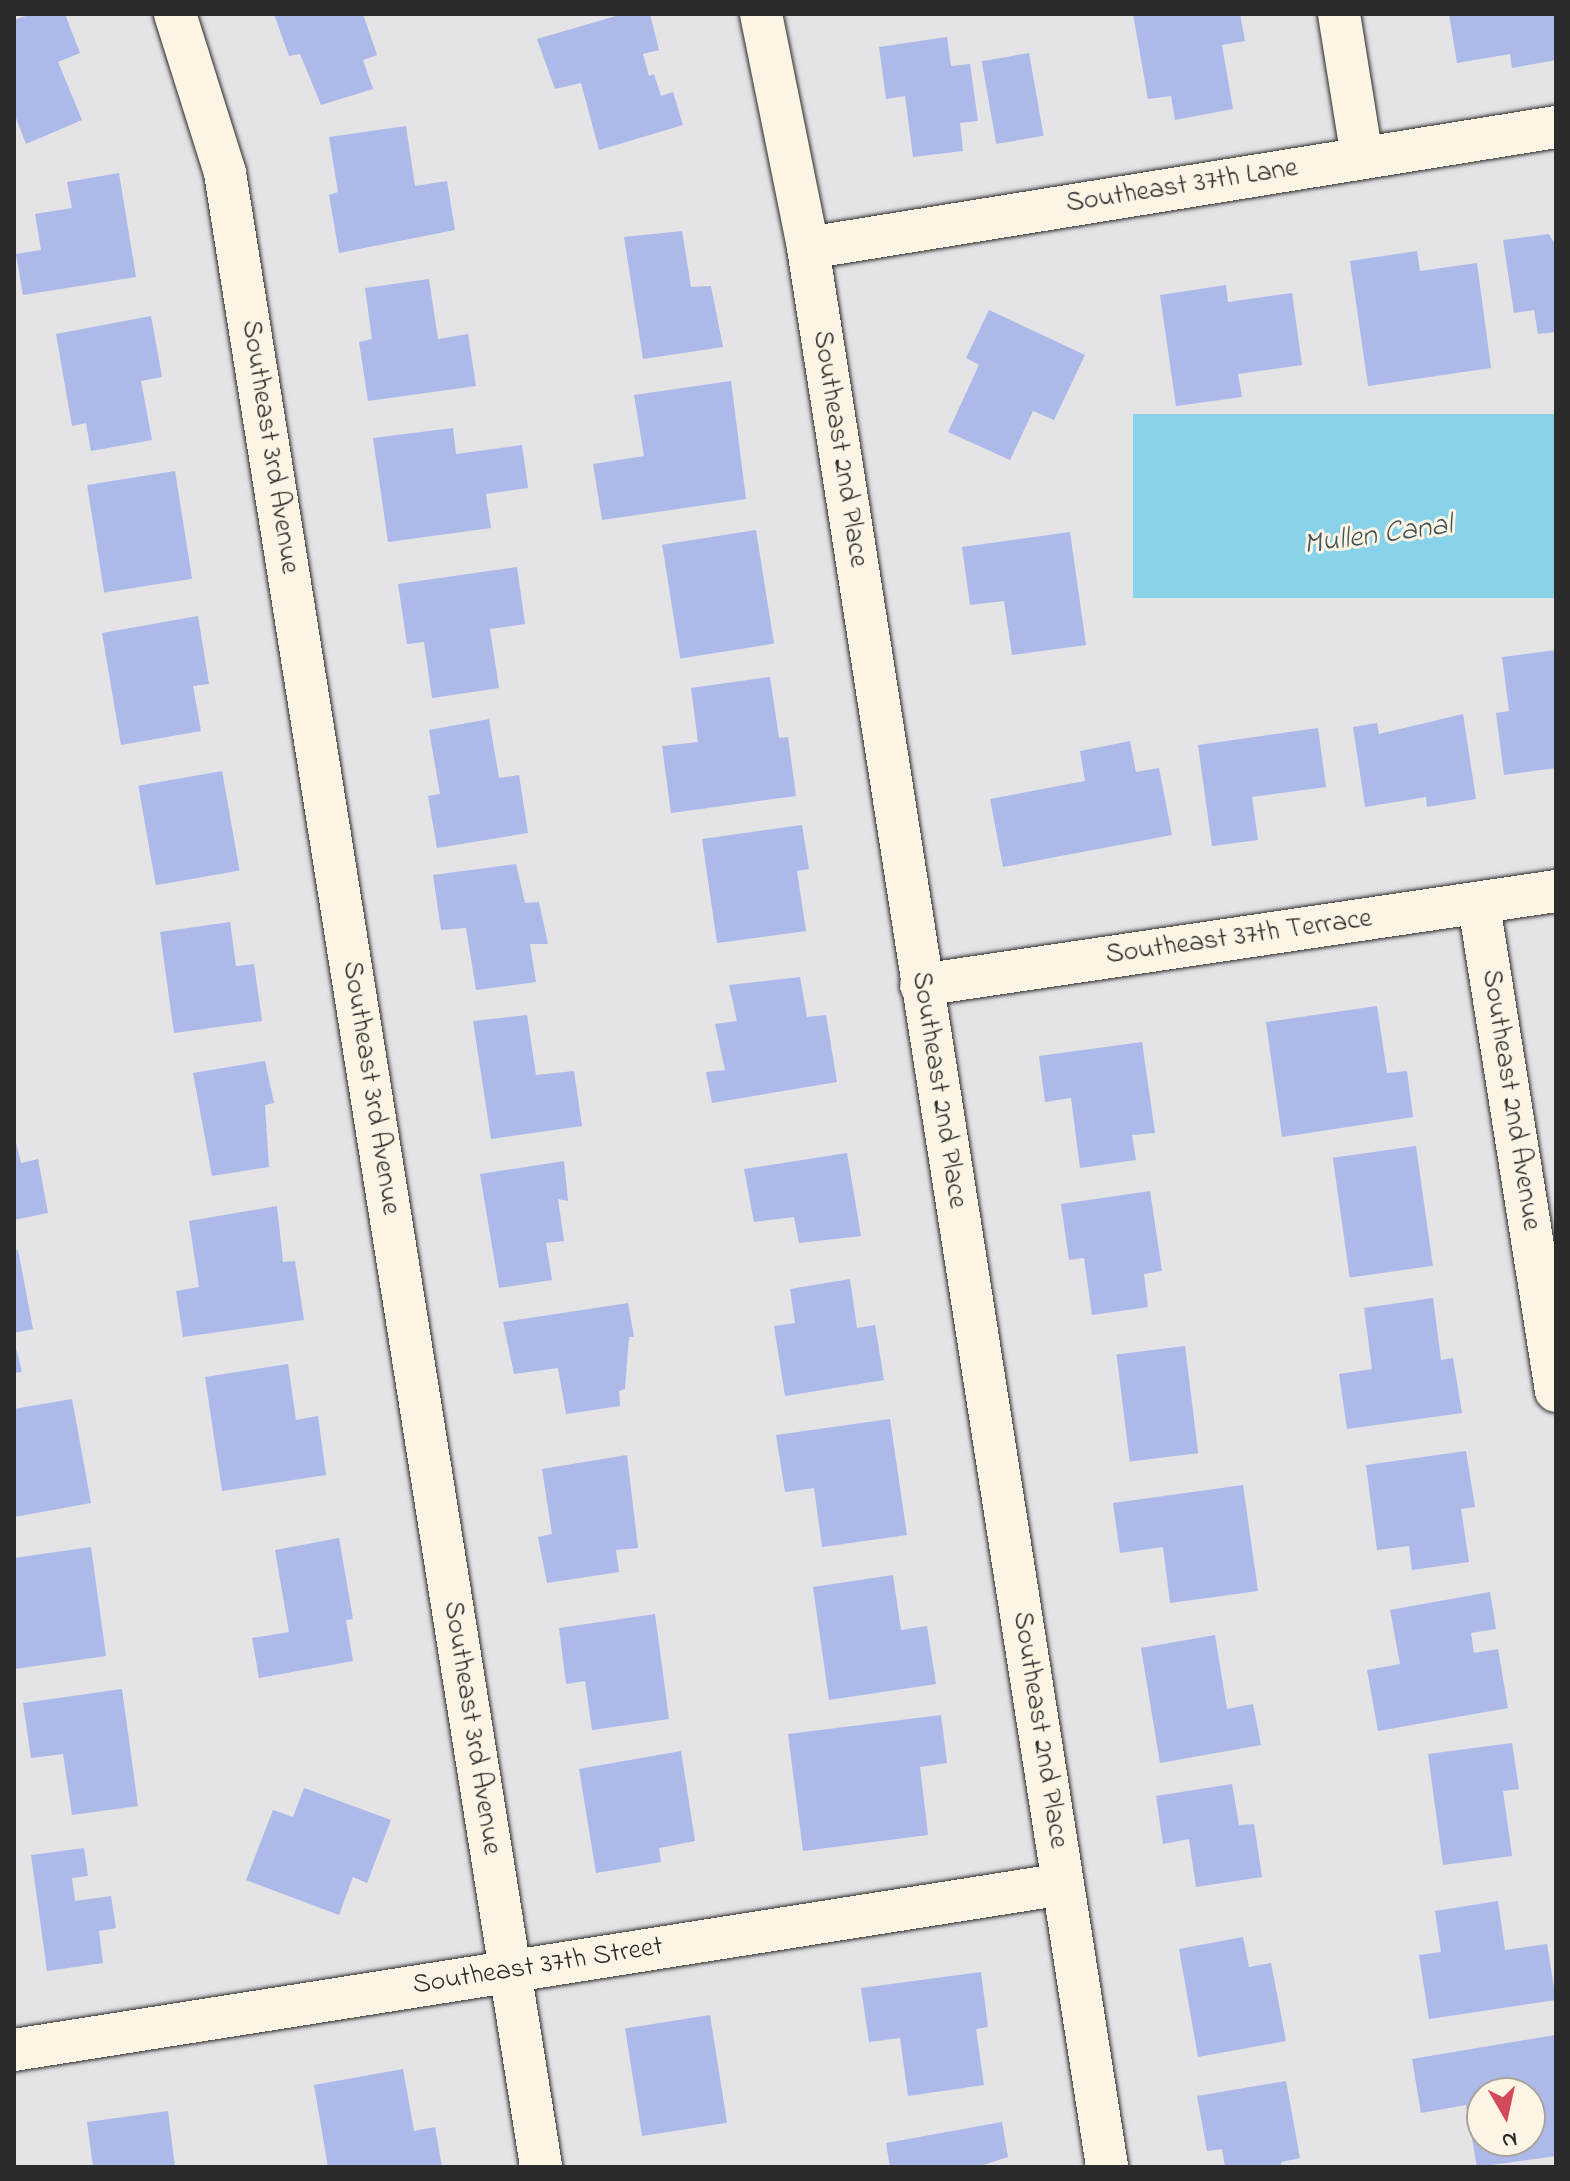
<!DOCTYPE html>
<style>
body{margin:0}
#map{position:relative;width:1570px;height:2181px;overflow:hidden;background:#e4e3e6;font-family:"Indie Flower",sans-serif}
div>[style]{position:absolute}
.water>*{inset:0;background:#88d3e9;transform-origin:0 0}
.building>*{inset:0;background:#adb9e9;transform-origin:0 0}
.roads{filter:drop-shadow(0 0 2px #2b2b2b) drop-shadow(0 0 2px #2b2b2b)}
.street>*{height:42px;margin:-21px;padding:0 21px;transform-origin:21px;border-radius:21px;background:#fcf5e5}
span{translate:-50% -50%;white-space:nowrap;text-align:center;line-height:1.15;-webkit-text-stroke:6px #fcf5e5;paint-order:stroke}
.street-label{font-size:28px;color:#2b2b2b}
.water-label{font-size:30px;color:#42555a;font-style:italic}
.frame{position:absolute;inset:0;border:16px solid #2b2b2b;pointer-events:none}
.north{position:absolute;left:1466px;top:2077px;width:80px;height:80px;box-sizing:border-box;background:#fcf5e5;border:2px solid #a8a49b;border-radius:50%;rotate:171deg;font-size:22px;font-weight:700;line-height:32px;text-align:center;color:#2b2b2b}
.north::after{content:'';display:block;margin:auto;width:28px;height:36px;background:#d1495b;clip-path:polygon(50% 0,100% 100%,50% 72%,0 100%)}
</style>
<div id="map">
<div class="water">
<i style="left:1556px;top:414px;width:184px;height:423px;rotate:90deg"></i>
</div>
<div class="building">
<i style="clip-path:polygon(32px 14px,65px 14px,80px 53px,58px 62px,82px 120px,26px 144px,14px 113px,14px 20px)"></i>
<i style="clip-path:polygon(274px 14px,363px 14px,377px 55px,363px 60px,373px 89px,321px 105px,300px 54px,289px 56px)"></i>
<i style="clip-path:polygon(623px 14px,650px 14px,659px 50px,643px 54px,649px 76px,654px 74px,661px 96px,673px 92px,683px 125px,599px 150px,581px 83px,555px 89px,537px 39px)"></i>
<i style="clip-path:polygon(1133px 14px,1240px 14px,1245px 41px,1222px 45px,1233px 109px,1175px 120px,1171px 96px,1148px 99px)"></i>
<i style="clip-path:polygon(1449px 14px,1556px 14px,1556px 60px,1512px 68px,1510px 54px,1457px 63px)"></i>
<i style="clip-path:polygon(947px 37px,951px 66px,970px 64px,978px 121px,960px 123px,963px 151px,913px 157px,905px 96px,886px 99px,879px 47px)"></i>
<i style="left:1029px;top:53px;width:84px;height:48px;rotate:80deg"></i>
<i style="clip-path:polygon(406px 126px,415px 186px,447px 181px,455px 230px,339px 253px,329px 195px,338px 192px,329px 137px)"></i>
<i style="clip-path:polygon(119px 173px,136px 277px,23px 295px,16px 254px,41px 250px,35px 214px,72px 208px,67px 182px)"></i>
<i style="clip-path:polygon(682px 231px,691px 287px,711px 286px,723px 347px,643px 359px,624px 237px)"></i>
<i style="clip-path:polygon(1549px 234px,1556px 246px,1556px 332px,1538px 334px,1534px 310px,1514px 313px,1503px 240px)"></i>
<i style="clip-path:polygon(1417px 251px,1420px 271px,1477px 263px,1491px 368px,1368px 386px,1350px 261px)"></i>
<i style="clip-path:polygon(429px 279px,438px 339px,468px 334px,476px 386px,368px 401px,359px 342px,372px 339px,365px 288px)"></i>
<i style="clip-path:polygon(1226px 285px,1228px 302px,1292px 293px,1302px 365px,1238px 374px,1242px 397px,1176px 406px,1160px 295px)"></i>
<i style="clip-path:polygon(989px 310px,1085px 355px,1054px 420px,1033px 411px,1010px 460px,948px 432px,979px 365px,966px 358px)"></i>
<i style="clip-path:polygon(151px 316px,162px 377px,141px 381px,152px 440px,91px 451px,86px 423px,72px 426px,56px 334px)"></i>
<i style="clip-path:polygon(731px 381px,746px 499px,602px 520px,593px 464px,644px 456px,634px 395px)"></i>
<i style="clip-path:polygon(453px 428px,456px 454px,522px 445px,528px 488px,486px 494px,491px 528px,388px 542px,373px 438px)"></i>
<i style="left:175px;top:471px;width:109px;height:89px;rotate:81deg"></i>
<i style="left:756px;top:530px;width:115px;height:95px;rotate:81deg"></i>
<i style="clip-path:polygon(1070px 532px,1086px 645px,1012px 655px,1004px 601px,970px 605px,962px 547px)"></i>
<i style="clip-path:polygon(517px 567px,525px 624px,490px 629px,499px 688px,432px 698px,424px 642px,407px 644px,398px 584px)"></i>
<i style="clip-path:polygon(198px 616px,209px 684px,193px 686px,201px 731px,121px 745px,102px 633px)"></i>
<i style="clip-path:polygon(1556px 650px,1556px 768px,1504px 775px,1496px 713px,1509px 711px,1502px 657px)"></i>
<i style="clip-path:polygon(770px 677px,779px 738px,788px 737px,796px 796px,671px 813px,662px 746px,698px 742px,691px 688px)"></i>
<i style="clip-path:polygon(1463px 714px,1476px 799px,1427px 807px,1426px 797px,1365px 807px,1353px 727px,1377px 723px,1379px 734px)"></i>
<i style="clip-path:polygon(489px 719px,499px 778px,519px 775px,528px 833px,437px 848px,428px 796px,440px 794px,429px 730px)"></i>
<i style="clip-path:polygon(1318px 728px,1326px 787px,1252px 797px,1258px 840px,1212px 846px,1198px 745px)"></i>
<i style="clip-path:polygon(1130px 741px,1136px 772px,1159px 768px,1172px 835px,1003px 867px,990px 799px,1085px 781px,1080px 751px)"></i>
<i style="left:222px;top:771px;width:101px;height:85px;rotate:80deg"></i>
<i style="clip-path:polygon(802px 825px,809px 869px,797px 871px,806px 931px,717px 943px,702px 839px)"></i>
<i style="clip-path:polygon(516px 864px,525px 903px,539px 902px,548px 944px,530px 944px,536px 982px,476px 990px,466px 928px,441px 930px,433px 875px)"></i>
<i style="clip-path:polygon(230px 922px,236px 966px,254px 964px,262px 1021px,174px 1033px,160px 932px)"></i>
<i style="clip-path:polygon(800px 977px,807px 1017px,826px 1015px,837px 1082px,712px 1103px,706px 1072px,725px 1070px,715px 1024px,737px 1021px,729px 985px)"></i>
<i style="clip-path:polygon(1377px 1006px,1387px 1073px,1407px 1071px,1413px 1117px,1282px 1137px,1266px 1022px)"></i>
<i style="clip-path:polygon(527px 1015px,536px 1075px,574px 1071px,582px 1126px,491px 1139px,473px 1021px)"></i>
<i style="clip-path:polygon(1142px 1042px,1155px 1133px,1132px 1135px,1136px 1160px,1080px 1168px,1071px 1098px,1045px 1102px,1039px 1056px)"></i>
<i style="clip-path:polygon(265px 1061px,274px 1103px,265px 1105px,269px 1167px,212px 1176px,193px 1073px)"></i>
<i style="clip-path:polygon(14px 1135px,21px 1163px,38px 1159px,48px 1213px,14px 1220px)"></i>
<i style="left:1416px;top:1146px;width:121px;height:84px;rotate:82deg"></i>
<i style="clip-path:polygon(847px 1153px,861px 1236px,799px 1243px,794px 1217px,754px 1222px,744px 1169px)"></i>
<i style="clip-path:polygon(564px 1161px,568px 1201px,558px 1199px,564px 1241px,546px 1243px,552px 1280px,499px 1288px,480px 1174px)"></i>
<i style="clip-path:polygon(1150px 1191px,1162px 1271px,1144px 1274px,1148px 1307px,1092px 1315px,1084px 1258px,1069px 1260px,1061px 1204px)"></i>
<i style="clip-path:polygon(277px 1206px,283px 1262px,295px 1261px,304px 1320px,183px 1337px,176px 1291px,199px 1287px,189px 1221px)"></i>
<i style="clip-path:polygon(18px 1250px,33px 1329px,14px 1333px,14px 1251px)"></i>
<i style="clip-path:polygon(850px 1279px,857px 1328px,875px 1325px,884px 1380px,785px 1396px,774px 1326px,795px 1323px,790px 1289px)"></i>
<i style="clip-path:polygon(1433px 1298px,1441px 1360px,1453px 1358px,1462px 1413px,1347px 1429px,1339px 1374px,1372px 1369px,1364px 1308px)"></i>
<i style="clip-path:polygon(628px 1303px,634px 1337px,629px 1337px,625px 1389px,619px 1391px,620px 1406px,566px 1414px,558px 1368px,514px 1374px,503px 1322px)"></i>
<i style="clip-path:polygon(14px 1340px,22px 1372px,14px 1373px)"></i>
<i style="left:1185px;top:1346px;width:108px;height:69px;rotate:83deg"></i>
<i style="clip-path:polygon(288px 1364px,296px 1420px,318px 1416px,326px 1475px,222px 1491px,205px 1377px)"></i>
<i style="clip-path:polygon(72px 1399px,91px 1503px,14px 1517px,14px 1409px)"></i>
<i style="clip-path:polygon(890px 1419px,907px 1535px,822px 1547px,814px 1488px,785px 1492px,776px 1435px)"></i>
<i style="clip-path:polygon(1466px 1451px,1475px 1507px,1461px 1509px,1469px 1562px,1412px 1570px,1409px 1546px,1377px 1550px,1366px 1465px)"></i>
<i style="clip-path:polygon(627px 1455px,638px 1548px,616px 1550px,619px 1572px,547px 1583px,538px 1537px,552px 1534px,542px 1469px)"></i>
<i style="clip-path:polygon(1243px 1485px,1258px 1591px,1170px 1603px,1163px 1547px,1120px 1553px,1113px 1503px)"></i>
<i style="clip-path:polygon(339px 1538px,353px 1619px,346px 1620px,353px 1661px,259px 1678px,252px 1638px,289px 1632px,275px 1550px)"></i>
<i style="clip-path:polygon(91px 1547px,106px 1656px,14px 1669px,14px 1558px)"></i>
<i style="clip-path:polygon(893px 1575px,901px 1630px,927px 1626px,936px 1684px,829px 1700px,813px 1587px)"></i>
<i style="clip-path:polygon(1490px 1592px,1496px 1629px,1471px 1633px,1474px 1653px,1498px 1649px,1508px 1708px,1378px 1731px,1367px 1670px,1400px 1664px,1390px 1610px)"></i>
<i style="clip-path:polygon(655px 1614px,669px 1719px,592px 1730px,585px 1681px,566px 1684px,559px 1628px)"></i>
<i style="clip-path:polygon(1215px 1635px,1227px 1709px,1253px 1704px,1261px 1745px,1160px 1763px,1141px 1648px)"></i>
<i style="clip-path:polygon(122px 1689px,138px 1806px,72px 1815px,63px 1754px,31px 1758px,23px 1703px)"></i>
<i style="clip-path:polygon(941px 1715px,947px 1763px,920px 1767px,928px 1835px,803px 1851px,788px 1734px)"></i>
<i style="clip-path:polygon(1512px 1743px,1519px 1789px,1503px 1791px,1512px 1856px,1443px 1865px,1428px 1754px)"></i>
<i style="clip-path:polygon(681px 1751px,695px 1841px,659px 1848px,661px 1862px,596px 1873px,579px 1769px)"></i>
<i style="clip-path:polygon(1232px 1784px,1239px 1825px,1254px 1824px,1262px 1877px,1196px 1887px,1189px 1839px,1163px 1844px,1156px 1796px)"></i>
<i style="clip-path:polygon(304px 1788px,391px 1820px,367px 1883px,353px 1877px,339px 1915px,246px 1880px,273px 1810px,293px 1817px)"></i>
<i style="clip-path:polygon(84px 1848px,88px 1876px,72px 1878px,75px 1901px,111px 1896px,116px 1928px,99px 1931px,103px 1963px,47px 1971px,31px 1855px)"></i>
<i style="clip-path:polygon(1498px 1901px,1505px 1950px,1547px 1944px,1556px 2000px,1429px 2019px,1419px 1955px,1441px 1952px,1435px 1911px)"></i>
<i style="clip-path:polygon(1243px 1937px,1249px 1967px,1271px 1963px,1286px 2041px,1198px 2057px,1179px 1949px)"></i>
<i style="clip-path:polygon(981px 1972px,988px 2027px,976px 2029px,984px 2085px,908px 2096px,900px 2038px,869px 2042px,861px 1988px)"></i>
<i style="left:710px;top:2015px;width:109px;height:86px;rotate:81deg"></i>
<i style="clip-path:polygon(evenodd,1555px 2035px,1556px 2156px,1477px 2167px,1466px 2105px,1421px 2113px,1412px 2059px,1555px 2035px,1482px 2093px,1530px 2093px,1530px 2141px,1482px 2141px,1482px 2093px)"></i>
<i style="clip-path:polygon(403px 2069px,414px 2131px,435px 2127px,442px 2167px,328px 2167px,314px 2085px)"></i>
<i style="clip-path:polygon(1286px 2081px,1300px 2158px,1281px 2162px,1282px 2167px,1225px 2167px,1222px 2149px,1207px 2151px,1197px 2096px)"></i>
<i style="clip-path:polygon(168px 2111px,175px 2167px,93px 2167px,87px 2122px)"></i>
<i style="clip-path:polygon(1002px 2122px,1008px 2157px,977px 2167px,890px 2167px,886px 2143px)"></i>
</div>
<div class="roads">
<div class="street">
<i style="left:175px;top:14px;width:167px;rotate:72.5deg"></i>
<i style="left:225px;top:173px;width:2019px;rotate:80.99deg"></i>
<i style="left:761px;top:14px;width:239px;rotate:78.6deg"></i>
<i style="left:808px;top:248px;width:1942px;rotate:81.14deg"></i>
<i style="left:1339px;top:14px;width:145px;rotate:80.9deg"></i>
<i style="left:808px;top:248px;width:758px;rotate:-9.19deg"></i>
<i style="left:1479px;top:905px;width:492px;rotate:81deg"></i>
<i style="left:921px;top:985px;width:642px;rotate:-8.42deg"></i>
<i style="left:14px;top:2050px;width:1062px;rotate:-8.99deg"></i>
</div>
</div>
<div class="street-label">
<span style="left:1182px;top:187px;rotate:-9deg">Southeast 37th Lane</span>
<span style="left:269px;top:447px;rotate:81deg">Southeast 3rd Avenue</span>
<span style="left:839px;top:449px;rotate:81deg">Southeast 2nd Place</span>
<span style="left:1239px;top:938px;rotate:-8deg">Southeast 37th Terrace</span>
<span style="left:370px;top:1088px;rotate:81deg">Southeast 3rd Avenue</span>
<span style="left:938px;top:1090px;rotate:81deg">Southeast 2nd Place</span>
<span style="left:1510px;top:1100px;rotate:81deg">Southeast 2nd Avenue</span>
<span style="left:471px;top:1728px;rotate:81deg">Southeast 3rd Avenue</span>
<span style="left:1039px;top:1730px;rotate:81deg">Southeast 2nd Place</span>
<span style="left:538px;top:1967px;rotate:-9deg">Southeast 37th Street</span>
</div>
<div class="water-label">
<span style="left:1378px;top:536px;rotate:-8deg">Mullen Canal</span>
</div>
<div class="frame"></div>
<div class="north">N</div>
</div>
